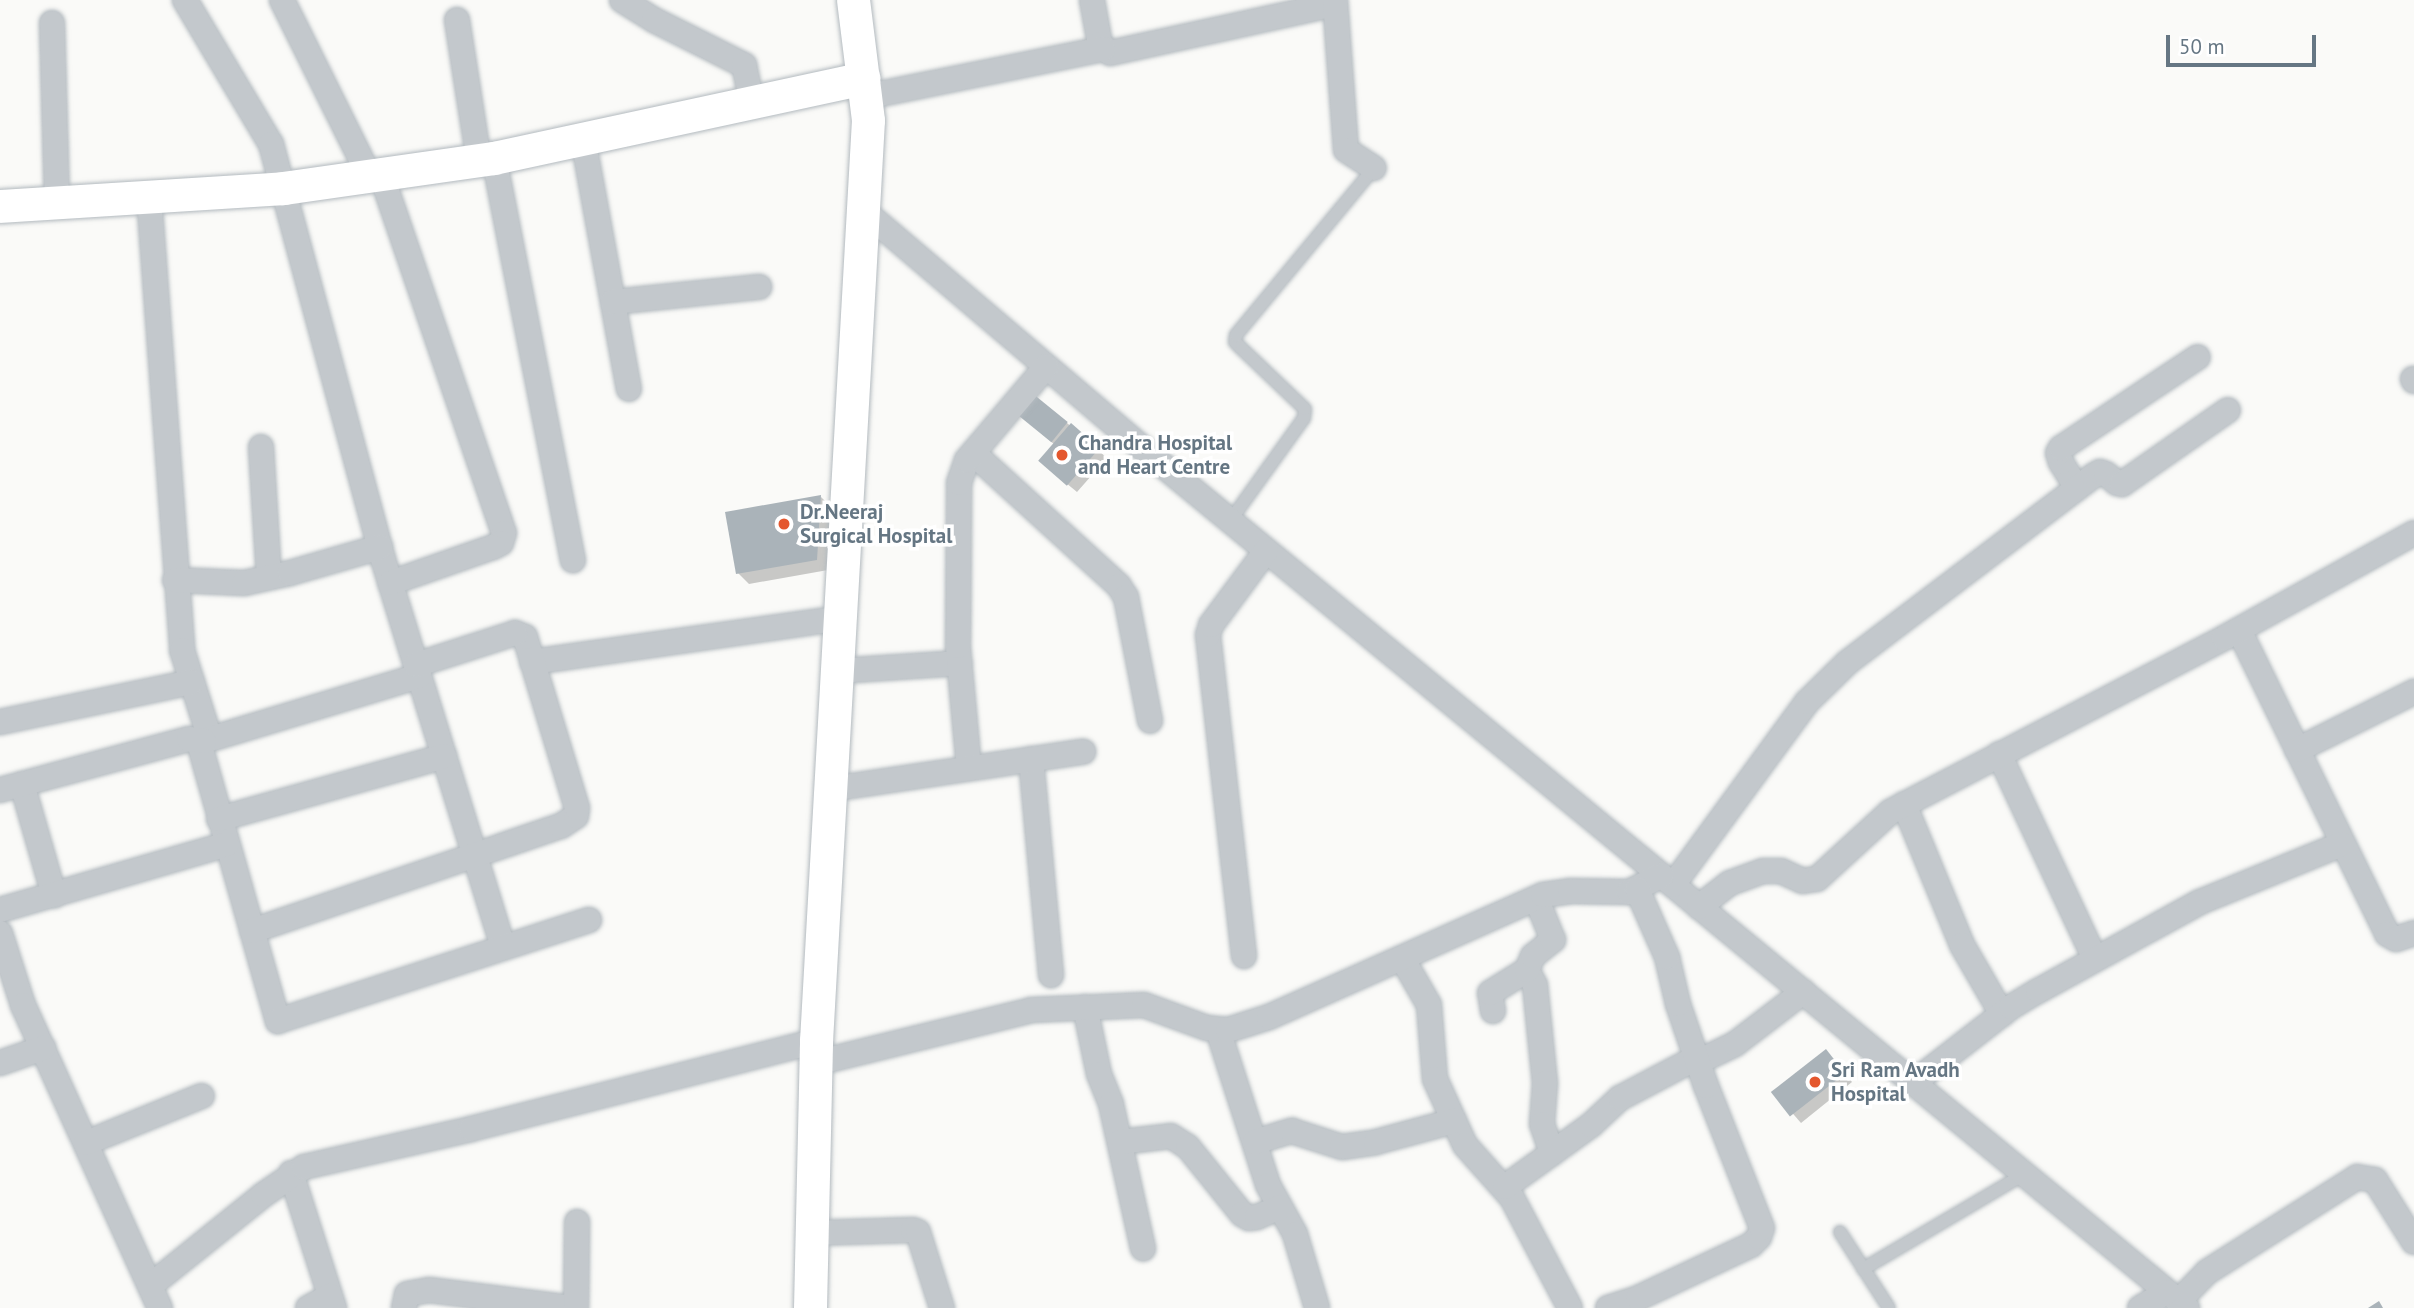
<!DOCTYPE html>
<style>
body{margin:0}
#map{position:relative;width:2414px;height:1308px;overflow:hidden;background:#fafaf8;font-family:"PT Sans",sans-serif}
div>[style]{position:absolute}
.shadow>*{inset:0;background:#0003}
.building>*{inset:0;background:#aab3b9;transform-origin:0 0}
.roads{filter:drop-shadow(0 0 2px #b3babf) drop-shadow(0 0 2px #b3babf)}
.lane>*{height:12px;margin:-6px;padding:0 6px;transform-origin:6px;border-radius:6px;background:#c3c8cc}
.street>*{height:24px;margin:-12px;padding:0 12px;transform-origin:12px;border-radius:12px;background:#c3c8cc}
.secondary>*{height:33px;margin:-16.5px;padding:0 16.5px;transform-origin:16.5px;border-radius:16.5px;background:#fff}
.dots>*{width:19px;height:19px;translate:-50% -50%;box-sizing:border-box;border:4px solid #fff;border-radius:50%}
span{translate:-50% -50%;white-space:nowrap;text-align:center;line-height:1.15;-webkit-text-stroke:7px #fff;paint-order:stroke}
.poi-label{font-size:21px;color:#657683;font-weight:700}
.left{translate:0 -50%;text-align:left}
.scale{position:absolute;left:2166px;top:35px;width:150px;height:32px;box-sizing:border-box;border:4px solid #657683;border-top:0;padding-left:9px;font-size:21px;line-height:24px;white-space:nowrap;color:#657683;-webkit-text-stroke:5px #fff;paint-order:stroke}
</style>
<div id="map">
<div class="shadow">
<i style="clip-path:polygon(1023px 418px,1067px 423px,1107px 458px,1077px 492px,1049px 469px,1055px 445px)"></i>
<i style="clip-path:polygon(821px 497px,832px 508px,828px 570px,749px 584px,738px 573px)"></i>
<i style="clip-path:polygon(1834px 1060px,1852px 1082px,1801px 1123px,1775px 1093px)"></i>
</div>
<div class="building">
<i style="left:1032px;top:393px;width:46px;height:26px;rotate:39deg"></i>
<i style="left:1071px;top:423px;width:38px;height:50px;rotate:41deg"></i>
<i style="clip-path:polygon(821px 495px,817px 560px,736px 574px,725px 512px)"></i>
<i style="left:1826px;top:1049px;width:31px;height:70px;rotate:52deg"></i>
<i style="clip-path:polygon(2379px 1301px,2383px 1308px,2368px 1308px)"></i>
</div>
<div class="roads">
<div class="lane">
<i style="left:1230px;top:521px;width:127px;rotate:-54.3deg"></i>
<i style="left:1304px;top:418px;width:9px;rotate:-84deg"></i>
<i style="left:1305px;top:409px;width:90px;rotate:-136.4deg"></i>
<i style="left:1240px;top:347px;width:7px;rotate:-135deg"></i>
<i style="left:1235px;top:342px;width:7px;rotate:-82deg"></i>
<i style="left:1236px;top:335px;width:217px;rotate:-50.4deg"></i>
<i style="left:1840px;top:1232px;width:90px;rotate:57.2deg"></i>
<i style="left:1863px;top:1269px;width:187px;rotate:-30.5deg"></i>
</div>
<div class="street">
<i style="left:185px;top:0;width:168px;rotate:59.2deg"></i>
<i style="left:271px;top:144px;width:430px;rotate:74.9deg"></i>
<i style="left:383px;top:559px;width:406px;rotate:72.8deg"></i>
<i style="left:282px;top:0;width:195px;rotate:63.6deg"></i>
<i style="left:622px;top:0;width:38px;rotate:32deg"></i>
<i style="left:654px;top:20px;width:101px;rotate:26.6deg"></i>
<i style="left:744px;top:65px;width:38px;rotate:78deg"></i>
<i style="left:1092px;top:0;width:45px;rotate:79.7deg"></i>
<i style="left:1100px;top:44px;width:13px;rotate:42deg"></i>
<i style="left:1110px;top:53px;width:230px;rotate:-12.3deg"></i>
<i style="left:1335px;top:0;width:150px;rotate:85.8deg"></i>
<i style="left:1346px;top:150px;width:33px;rotate:33deg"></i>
<i style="left:457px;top:20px;width:142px;rotate:81.1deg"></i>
<i style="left:52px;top:23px;width:179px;rotate:88.4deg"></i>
<i style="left:865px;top:97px;width:243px;rotate:-11.4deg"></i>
<i style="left:583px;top:139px;width:254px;rotate:79.6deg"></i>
<i style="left:494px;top:158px;width:410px;rotate:78.9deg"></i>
<i style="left:381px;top:174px;width:379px;rotate:71.1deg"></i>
<i style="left:504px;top:533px;width:10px;rotate:107deg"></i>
<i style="left:501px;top:543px;width:9px;rotate:153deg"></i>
<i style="left:493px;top:547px;width:109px;rotate:160.7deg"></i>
<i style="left:149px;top:196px;width:455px;rotate:85.8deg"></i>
<i style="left:182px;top:650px;width:93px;rotate:72.5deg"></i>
<i style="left:865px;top:212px;width:380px;rotate:40.4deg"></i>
<i style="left:1154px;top:458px;width:1338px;rotate:39.45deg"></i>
<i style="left:613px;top:302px;width:147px;rotate:-5.9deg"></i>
<i style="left:2413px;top:379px;width:2px;rotate:63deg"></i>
<i style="left:261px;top:447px;width:130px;rotate:86.5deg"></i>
<i style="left:973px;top:453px;width:197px;rotate:42.3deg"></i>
<i style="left:1119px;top:586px;width:13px;rotate:58deg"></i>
<i style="left:1126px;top:597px;width:126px;rotate:79deg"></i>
<i style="left:2077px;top:488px;width:31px;rotate:-122deg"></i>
<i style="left:2061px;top:462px;width:9px;rotate:-108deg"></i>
<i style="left:2058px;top:453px;width:6px;rotate:-59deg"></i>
<i style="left:2061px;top:448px;width:164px;rotate:-33.6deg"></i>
<i style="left:175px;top:580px;width:69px;rotate:2.5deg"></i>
<i style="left:244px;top:583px;width:47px;rotate:-12.3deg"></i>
<i style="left:290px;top:573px;width:94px;rotate:-16.1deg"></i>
<i style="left:2239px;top:630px;width:338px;rotate:64deg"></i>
<i style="left:2387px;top:934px;width:10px;rotate:29deg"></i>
<i style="left:2396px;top:939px;width:19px;rotate:-18deg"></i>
<i style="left:532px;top:662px;width:312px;rotate:-8.1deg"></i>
<i style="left:838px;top:671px;width:122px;rotate:-3.8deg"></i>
<i style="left:419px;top:676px;width:225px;rotate:163.2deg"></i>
<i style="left:204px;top:741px;width:6px;rotate:129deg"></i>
<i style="left:200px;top:746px;width:286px;rotate:74.2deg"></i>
<i style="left:278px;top:1021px;width:327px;rotate:-18deg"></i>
<i style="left:0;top:722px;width:196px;rotate:-11.8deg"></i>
<i style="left:2297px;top:750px;width:131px;rotate:-26.4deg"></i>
<i style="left:1999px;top:754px;width:226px;rotate:64.9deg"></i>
<i style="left:1031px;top:759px;width:217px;rotate:84.7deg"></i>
<i style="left:969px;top:768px;width:122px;rotate:-95.2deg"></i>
<i style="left:958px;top:646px;width:163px;rotate:-89.6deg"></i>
<i style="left:959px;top:483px;width:24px;rotate:-71deg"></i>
<i style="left:967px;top:460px;width:122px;rotate:-49.7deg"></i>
<i style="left:22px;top:784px;width:116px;rotate:73.9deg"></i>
<i style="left:831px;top:789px;width:255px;rotate:-8.4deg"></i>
<i style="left:0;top:790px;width:196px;rotate:-15.1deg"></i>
<i style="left:189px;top:739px;width:15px;rotate:8deg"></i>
<i style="left:1904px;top:804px;width:152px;rotate:67.6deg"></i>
<i style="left:1962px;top:945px;width:80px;rotate:59.9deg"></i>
<i style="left:219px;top:819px;width:234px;rotate:-15.6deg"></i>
<i style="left:1673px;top:885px;width:227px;rotate:-53.8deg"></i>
<i style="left:1807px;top:702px;width:57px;rotate:-44.3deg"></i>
<i style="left:1848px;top:662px;width:308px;rotate:-37.2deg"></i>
<i style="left:2093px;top:476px;width:8px;rotate:-30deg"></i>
<i style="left:2100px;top:472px;width:6px;rotate:18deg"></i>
<i style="left:2106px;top:474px;width:14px;rotate:39deg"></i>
<i style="left:2117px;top:483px;width:5px;rotate:11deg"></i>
<i style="left:2122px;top:484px;width:129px;rotate:-34.9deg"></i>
<i style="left:1699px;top:907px;width:39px;rotate:-38deg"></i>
<i style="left:1730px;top:883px;width:35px;rotate:-20deg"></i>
<i style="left:1763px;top:871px;width:18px"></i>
<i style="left:1781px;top:871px;width:23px;rotate:25deg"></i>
<i style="left:1802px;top:881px;width:15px;rotate:-8deg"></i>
<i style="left:1817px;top:879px;width:99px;rotate:-42.5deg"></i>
<i style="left:1890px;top:812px;width:377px;rotate:-27.5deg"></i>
<i style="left:2224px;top:638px;width:217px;rotate:-28.9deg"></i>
<i style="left:0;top:910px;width:236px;rotate:-16.2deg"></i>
<i style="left:252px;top:931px;width:326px;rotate:-18.8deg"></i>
<i style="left:561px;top:826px;width:18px;rotate:-34deg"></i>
<i style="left:576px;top:816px;width:8px;rotate:-83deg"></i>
<i style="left:577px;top:808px;width:179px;rotate:-106.9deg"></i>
<i style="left:525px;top:637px;width:11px;rotate:-158deg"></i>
<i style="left:515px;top:633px;width:104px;rotate:162.1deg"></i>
<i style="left:0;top:933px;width:76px;rotate:72.3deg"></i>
<i style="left:23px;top:1005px;width:333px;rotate:65.7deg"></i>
<i style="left:1244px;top:956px;width:323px;rotate:-96.4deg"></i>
<i style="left:1208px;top:635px;width:10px;rotate:-73deg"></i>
<i style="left:1211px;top:625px;width:92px;rotate:-53.4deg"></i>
<i style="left:1402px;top:958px;width:54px;rotate:60.1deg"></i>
<i style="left:1429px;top:1005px;width:74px;rotate:85.4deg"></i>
<i style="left:1435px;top:1079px;width:72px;rotate:65.6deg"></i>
<i style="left:1465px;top:1145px;width:71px;rotate:48.4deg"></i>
<i style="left:1512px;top:1198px;width:124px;rotate:62.2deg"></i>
<i style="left:1527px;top:970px;width:17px;rotate:62deg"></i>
<i style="left:1535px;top:985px;width:99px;rotate:84.2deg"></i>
<i style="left:1545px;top:1083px;width:41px;rotate:94.2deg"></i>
<i style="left:1542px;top:1124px;width:31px;rotate:71deg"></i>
<i style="left:1085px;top:1007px;width:68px;rotate:78.2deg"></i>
<i style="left:1099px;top:1074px;width:32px;rotate:68deg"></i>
<i style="left:1111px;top:1104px;width:148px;rotate:77.5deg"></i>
<i style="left:1493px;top:1011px;width:18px;rotate:-99deg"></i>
<i style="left:1490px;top:993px;width:44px;rotate:-31.9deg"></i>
<i style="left:1527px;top:970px;width:15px;rotate:-67deg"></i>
<i style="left:1533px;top:956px;width:26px;rotate:-39deg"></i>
<i style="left:1553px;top:940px;width:45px;rotate:-112deg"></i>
<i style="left:1218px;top:1030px;width:163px;rotate:72.1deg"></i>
<i style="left:1268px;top:1185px;width:56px;rotate:61.1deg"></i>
<i style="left:1295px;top:1234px;width:77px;rotate:73.4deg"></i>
<i style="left:1698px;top:1062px;width:41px;rotate:-25.9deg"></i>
<i style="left:1735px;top:1044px;width:86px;rotate:-37.4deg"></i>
<i style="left:0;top:1063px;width:46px;rotate:-19.2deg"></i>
<i style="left:816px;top:1063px;width:221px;rotate:-13.8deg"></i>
<i style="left:1031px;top:1010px;width:113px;rotate:-2.5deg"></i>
<i style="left:1144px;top:1005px;width:67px;rotate:20.1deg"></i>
<i style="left:1207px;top:1028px;width:21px;rotate:5deg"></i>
<i style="left:1228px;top:1030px;width:43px;rotate:-17.6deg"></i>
<i style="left:1269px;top:1017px;width:300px;rotate:-24deg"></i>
<i style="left:1543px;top:895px;width:27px;rotate:-8deg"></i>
<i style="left:1570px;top:891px;width:59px;rotate:1deg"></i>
<i style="left:1629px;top:892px;width:36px;rotate:-27deg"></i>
<i style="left:1913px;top:1083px;width:124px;rotate:-37.8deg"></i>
<i style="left:2011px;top:1007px;width:31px;rotate:-31deg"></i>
<i style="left:2038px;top:991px;width:185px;rotate:-28.8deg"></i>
<i style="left:2200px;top:902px;width:153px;rotate:-22.2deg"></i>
<i style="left:1120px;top:1142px;width:51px;rotate:-6.7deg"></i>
<i style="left:1171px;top:1136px;width:20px;rotate:33deg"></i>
<i style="left:1188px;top:1147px;width:86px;rotate:51.1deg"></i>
<i style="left:1242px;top:1214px;width:8px;rotate:30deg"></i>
<i style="left:1249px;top:1218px;width:8px;rotate:-7deg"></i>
<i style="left:1257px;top:1217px;width:25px;rotate:-23deg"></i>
<i style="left:1255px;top:1142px;width:39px;rotate:-17deg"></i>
<i style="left:1292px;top:1131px;width:52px;rotate:17.7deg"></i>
<i style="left:1342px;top:1147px;width:34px;rotate:-8deg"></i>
<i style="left:1376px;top:1142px;width:81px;rotate:-15.1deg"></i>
<i style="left:86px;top:1143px;width:125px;rotate:-22.1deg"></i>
<i style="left:291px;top:1173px;width:142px;rotate:72.3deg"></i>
<i style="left:1505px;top:1187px;width:106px;rotate:-35.8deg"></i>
<i style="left:1591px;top:1125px;width:40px;rotate:-43deg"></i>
<i style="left:1620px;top:1098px;width:86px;rotate:-27.8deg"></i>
<i style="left:812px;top:1233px;width:101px;rotate:-1.7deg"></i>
<i style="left:913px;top:1230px;width:5px;rotate:22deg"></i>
<i style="left:918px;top:1232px;width:80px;rotate:72.5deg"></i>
<i style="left:150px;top:1286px;width:145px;rotate:-38.8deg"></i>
<i style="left:263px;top:1195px;width:50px;rotate:-34.3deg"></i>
<i style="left:304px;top:1167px;width:171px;rotate:-12.8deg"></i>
<i style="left:471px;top:1129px;width:356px;rotate:-14.3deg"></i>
<i style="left:2179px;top:1301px;width:40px;rotate:-46deg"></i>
<i style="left:2207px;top:1272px;width:178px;rotate:-32.3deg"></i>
<i style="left:2357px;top:1177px;width:18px;rotate:9deg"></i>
<i style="left:2375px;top:1180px;width:73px;rotate:57.8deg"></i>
<i style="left:308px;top:1308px;width:25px;rotate:-29deg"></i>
<i style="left:404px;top:1308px;width:14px;rotate:-78deg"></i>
<i style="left:407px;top:1294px;width:22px;rotate:-10deg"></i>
<i style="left:429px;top:1290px;width:146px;rotate:7.1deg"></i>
<i style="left:576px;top:1308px;width:86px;rotate:-89.3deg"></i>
<i style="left:1608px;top:1308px;width:32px;rotate:-18deg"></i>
<i style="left:1638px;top:1298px;width:125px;rotate:-25.1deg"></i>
<i style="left:1751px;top:1245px;width:11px;rotate:-45deg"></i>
<i style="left:1759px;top:1237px;width:9px;rotate:-72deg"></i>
<i style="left:1762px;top:1228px;width:153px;rotate:-111.5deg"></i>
<i style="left:1706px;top:1086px;width:87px;rotate:-108.9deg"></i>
<i style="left:1678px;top:1004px;width:48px;rotate:-103.2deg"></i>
<i style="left:1667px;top:957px;width:74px;rotate:-113.8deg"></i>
<i style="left:2140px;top:1308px;width:31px;rotate:-31deg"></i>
</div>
<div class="secondary">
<i style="left:0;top:206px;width:284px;rotate:-3.6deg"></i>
<i style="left:283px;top:188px;width:213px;rotate:-8.1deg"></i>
<i style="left:494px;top:158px;width:378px;rotate:-12.2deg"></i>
<i style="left:810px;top:1308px;width:267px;rotate:-88.7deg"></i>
<i style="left:816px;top:1041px;width:922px;rotate:-86.77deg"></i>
<i style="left:868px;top:120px;width:121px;rotate:-97.1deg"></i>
</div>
</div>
<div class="dots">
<i style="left:1062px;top:455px;background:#e4572e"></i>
<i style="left:784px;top:524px;background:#e4572e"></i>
<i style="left:1815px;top:1082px;background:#e4572e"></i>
</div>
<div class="poi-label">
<span class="left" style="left:1078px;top:455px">Chandra Hospital<br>and Heart Centre</span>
<span class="left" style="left:800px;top:524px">Dr.Neeraj<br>Surgical Hospital</span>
<span class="left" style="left:1831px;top:1082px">Sri Ram Avadh<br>Hospital</span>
</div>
<div class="scale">50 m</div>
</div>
